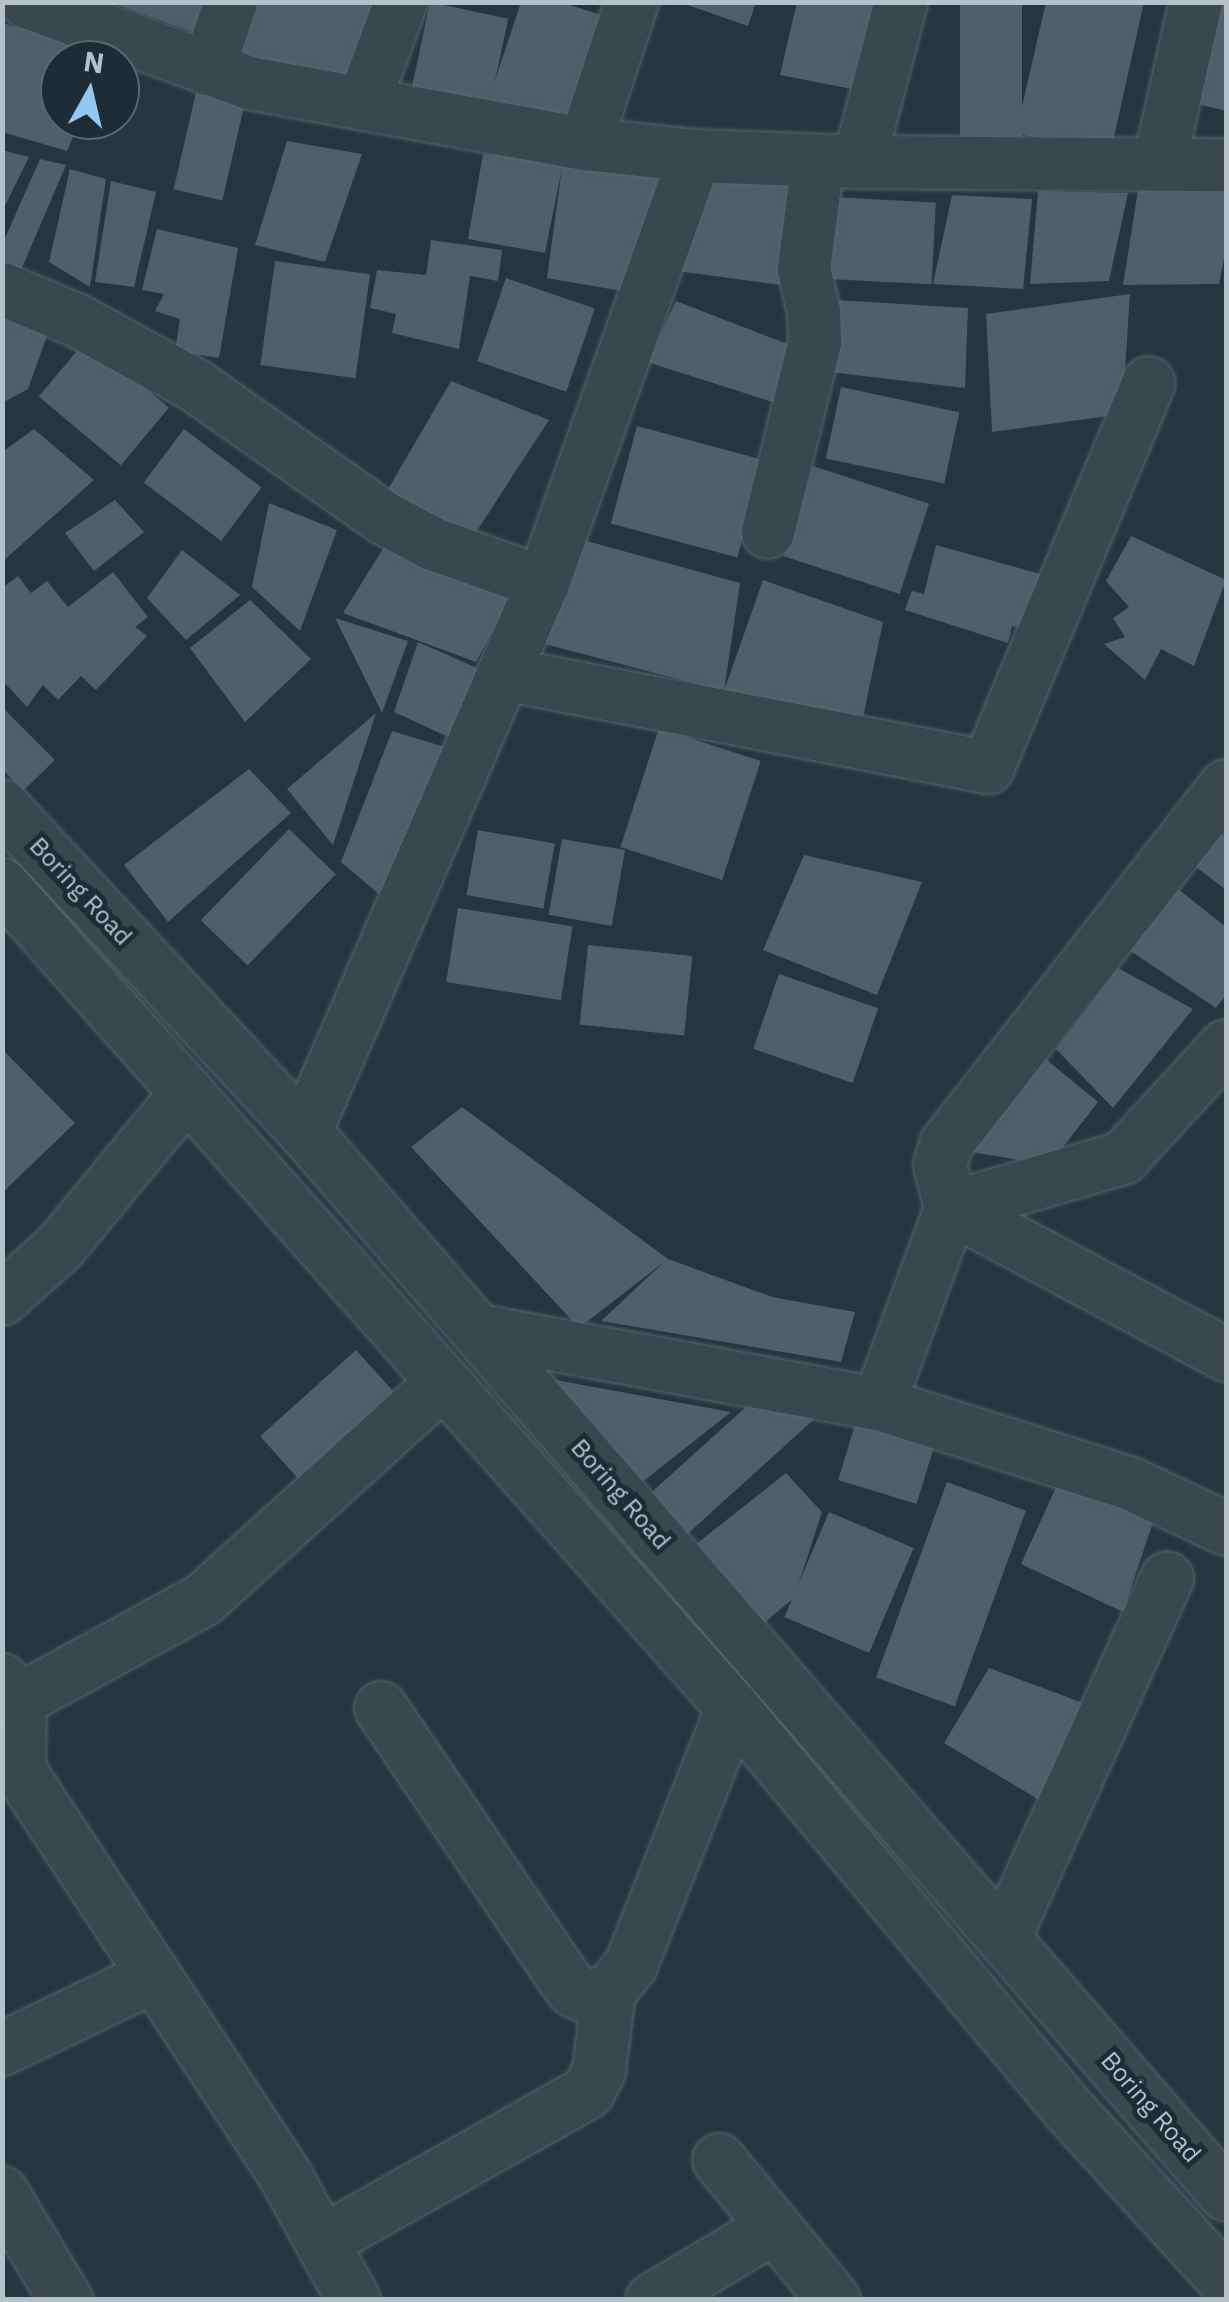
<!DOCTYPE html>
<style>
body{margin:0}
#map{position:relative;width:1229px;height:2302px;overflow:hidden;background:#27353f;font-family:"IBM Plex Sans",sans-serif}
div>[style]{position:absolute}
.building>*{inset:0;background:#505f6a;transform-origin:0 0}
.roads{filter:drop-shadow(0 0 2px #58646d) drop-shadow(0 0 2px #58646d)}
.minor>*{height:52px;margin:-26px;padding:0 26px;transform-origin:26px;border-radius:26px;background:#3b474f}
span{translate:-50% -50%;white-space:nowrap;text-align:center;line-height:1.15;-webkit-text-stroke:10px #1f2c35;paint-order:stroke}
.street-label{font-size:25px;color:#b7c1ca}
.frame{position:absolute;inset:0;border:5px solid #b7c1ca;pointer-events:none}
.north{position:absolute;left:40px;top:40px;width:100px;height:100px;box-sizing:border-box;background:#1f2c35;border:2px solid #5c6871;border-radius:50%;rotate:8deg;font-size:28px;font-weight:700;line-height:40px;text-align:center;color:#b7c1ca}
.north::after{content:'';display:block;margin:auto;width:35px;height:45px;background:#92c8f4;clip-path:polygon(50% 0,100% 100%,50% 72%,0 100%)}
</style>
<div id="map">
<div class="building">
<i style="clip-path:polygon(110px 2px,206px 2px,195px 33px)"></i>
<i style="clip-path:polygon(242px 2px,381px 2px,347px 89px,221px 53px)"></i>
<i style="left:430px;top:2px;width:80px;height:91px;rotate:12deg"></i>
<i style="clip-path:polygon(521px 2px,561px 2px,613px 19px,578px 133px,487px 105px)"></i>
<i style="clip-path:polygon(679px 2px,756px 2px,748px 26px)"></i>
<i style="clip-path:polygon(797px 2px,889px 2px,862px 91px,780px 75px)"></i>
<i style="left:960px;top:2px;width:62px;height:139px"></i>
<i style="clip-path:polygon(1046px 2px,1144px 2px,1110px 155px,1016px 133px)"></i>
<i style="clip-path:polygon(1214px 2px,1226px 2px,1226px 111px,1190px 102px)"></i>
<i style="clip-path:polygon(2px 23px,108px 52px,105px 60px,60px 60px,60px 120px,80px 120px,67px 151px,2px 132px)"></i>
<i style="left:197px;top:88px;width:50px;height:104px;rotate:13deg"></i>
<i style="clip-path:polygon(287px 141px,362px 154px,325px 262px,255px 245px)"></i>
<i style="clip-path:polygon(2px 150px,29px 157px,2px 212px)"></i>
<i style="clip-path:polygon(483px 154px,670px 165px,633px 293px,547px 278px,562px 168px,545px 253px,468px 239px)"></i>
<i style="clip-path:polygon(40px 159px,66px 165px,16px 282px,2px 274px,2px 245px)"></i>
<i style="clip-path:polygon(70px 169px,106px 179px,90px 287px,49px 262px)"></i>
<i style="clip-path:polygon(809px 176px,788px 286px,677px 271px,716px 177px)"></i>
<i style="clip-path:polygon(1193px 176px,1226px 177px,1226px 248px,1219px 284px,1123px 285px,1139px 184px,1186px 191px)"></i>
<i style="clip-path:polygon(111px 181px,156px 192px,134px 287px,95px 282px)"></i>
<i style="clip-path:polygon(1038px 191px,1128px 193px,1109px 281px,1030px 284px)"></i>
<i style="clip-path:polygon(952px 195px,1032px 199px,1023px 289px,933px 284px)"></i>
<i style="left:832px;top:197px;width:104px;height:82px;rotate:3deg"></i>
<i style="clip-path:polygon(157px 229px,238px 248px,219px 358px,175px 351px,180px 319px,155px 311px,164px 294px,142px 290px)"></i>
<i style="clip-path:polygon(431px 240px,502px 250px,498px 281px,470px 276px,459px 349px,392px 333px,396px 314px,370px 308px,377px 270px,426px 275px)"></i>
<i style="left:275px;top:261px;width:96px;height:105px;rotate:8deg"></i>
<i style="left:506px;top:278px;width:94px;height:88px;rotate:19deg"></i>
<i style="clip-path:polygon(1130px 294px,1122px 414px,992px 432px,986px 314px)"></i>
<i style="clip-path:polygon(836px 300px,968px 308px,965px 388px,821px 371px)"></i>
<i style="clip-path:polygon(676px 301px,798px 348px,785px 406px,647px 362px)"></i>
<i style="clip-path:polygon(2px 313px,49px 330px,28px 389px,2px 403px)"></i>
<i style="left:87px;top:339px;width:107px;height:75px;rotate:40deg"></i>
<i style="clip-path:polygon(451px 381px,549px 420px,471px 540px,387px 491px)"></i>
<i style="left:841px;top:387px;width:121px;height:73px;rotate:12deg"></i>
<i style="left:637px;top:426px;width:131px;height:101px;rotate:15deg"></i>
<i style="clip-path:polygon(34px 429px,94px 480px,2px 562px,2px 452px)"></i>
<i style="left:184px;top:429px;width:97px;height:67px;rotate:37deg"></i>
<i style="left:813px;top:466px;width:122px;height:95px;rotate:18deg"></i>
<i style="clip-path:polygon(115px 500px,144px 532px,94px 571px,65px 533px)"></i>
<i style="clip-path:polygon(269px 503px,337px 530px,300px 631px,252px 587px)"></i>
<i style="clip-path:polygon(1131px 536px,1226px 580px,1194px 666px,1161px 649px,1145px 680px,1104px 644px,1125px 637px,1113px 618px,1129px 607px,1106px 581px)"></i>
<i style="clip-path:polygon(389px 539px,519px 583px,476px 662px,343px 613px)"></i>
<i style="clip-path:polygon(583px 540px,740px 583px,724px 691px,763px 580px,883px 622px,861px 727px,533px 641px)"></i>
<i style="clip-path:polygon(936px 545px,1040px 574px,1027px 630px,1012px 626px,1008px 643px,905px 610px,912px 591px,924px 594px)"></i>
<i style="clip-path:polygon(182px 550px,240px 595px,186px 640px,147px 598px)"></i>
<i style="clip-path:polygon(113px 572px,148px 617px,135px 627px,147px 636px,96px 690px,81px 676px,58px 700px,43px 685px,27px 707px,2px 680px,2px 588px,18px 576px,31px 593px,47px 581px,68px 607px)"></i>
<i style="clip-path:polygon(250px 600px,311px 659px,245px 722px,190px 648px)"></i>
<i style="clip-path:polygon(335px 618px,408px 641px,382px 713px)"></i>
<i style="clip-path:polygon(418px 642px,477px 668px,455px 740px,394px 712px)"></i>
<i style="clip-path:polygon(2px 707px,55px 760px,23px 791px,2px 769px)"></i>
<i style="clip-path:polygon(376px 713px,333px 845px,287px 789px)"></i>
<i style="left:659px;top:728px;width:107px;height:125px;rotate:18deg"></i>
<i style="clip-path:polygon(392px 731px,448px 748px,387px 901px,341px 862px)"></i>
<i style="clip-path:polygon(249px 769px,291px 813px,168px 922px,124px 865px)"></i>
<i style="left:289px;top:829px;width:65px;height:127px;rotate:44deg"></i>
<i style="left:478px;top:830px;width:78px;height:66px;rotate:10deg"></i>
<i style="clip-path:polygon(1217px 832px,1226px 837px,1226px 890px,1195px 866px)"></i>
<i style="left:562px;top:839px;width:64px;height:77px;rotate:10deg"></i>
<i style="clip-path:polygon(804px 855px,922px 882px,877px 995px,763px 950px)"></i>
<i style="clip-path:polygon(1178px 889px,1226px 927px,1226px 995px,1216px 1008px,1120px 944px)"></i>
<i style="left:458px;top:908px;width:116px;height:75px;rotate:9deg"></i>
<i style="left:588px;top:945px;width:105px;height:80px;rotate:6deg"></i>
<i style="clip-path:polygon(1118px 968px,1193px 1009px,1113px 1108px,1056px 1049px)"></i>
<i style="left:779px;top:974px;width:105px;height:79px;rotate:19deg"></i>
<i style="clip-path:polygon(2px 1049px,75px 1123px,2px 1193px)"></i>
<i style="clip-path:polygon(1042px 1056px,1098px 1102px,1049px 1165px,965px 1151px)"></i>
<i style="clip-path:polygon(462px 1107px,668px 1259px,772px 1297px,855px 1312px,841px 1362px,601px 1321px,664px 1262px,579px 1328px,411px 1147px)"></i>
<i style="left:356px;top:1350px;width:64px;height:129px;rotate:48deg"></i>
<i style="clip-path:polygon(539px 1377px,731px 1412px,631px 1491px)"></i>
<i style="clip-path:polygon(757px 1397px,834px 1401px,681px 1540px,644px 1499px)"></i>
<i style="left:858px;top:1415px;width:82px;height:68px;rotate:17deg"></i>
<i style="clip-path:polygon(786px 1473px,822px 1512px,794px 1598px,753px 1632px,686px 1552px)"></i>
<i style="left:947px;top:1482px;width:84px;height:208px;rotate:20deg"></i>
<i style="clip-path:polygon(1057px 1485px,1157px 1510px,1123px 1612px,1021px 1564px)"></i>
<i style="left:829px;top:1512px;width:92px;height:114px;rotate:23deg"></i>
<i style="clip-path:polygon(989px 1668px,1094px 1707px,1051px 1807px,944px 1743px)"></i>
</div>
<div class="roads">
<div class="minor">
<i style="left:27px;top:2px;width:236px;rotate:20deg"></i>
<i style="left:249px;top:83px;width:341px;rotate:10.3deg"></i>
<i style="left:585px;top:144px;width:111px;rotate:6.2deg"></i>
<i style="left:695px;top:156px;width:164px;rotate:2.1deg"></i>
<i style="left:859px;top:162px;width:367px;rotate:0.5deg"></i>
<i style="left:208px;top:69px;width:71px;rotate:-71.1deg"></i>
<i style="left:363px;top:104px;width:109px;rotate:-69.6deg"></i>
<i style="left:585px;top:144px;width:150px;rotate:-71.7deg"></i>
<i style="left:859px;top:162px;width:165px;rotate:-75.3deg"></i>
<i style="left:1159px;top:165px;width:167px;rotate:-77.2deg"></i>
<i style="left:2px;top:289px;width:82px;rotate:22.8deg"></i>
<i style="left:78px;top:321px;width:135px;rotate:28.8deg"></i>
<i style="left:196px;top:386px;width:230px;rotate:35.1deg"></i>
<i style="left:384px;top:518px;width:55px;rotate:28deg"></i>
<i style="left:433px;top:544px;width:117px;rotate:19.5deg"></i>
<i style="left:768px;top:532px;width:196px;rotate:-76.1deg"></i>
<i style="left:815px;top:342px;width:30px;rotate:-92deg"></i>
<i style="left:814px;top:312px;width:44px;rotate:-103.1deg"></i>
<i style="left:804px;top:269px;width:109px;rotate:-82.6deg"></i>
<i style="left:504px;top:674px;width:493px;rotate:10.9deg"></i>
<i style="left:988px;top:767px;width:416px;rotate:-67.3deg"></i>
<i style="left:1226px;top:786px;width:455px;rotate:128deg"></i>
<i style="left:946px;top:1145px;width:21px;rotate:107deg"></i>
<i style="left:940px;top:1165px;width:44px;rotate:75.7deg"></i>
<i style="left:951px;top:1208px;width:312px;rotate:28.1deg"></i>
<i style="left:2px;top:806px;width:445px;rotate:47.1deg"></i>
<i style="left:305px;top:1132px;width:1406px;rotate:49.09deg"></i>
<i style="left:2px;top:885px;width:1101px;rotate:48.39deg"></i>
<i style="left:733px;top:1708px;width:524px;rotate:50.11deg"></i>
<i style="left:1069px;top:2110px;width:233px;rotate:47.6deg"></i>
<i style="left:305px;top:1132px;width:598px;rotate:-66.56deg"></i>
<i style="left:543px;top:583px;width:453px;rotate:-70.4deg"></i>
<i style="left:2px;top:1299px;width:78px;rotate:-41.9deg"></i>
<i style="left:60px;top:1247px;width:200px;rotate:-50.5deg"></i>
<i style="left:480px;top:1331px;width:406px;rotate:10.4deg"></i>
<i style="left:879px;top:1404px;width:209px;rotate:-69.8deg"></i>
<i style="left:951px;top:1208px;width:179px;rotate:-16.2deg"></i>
<i style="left:1123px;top:1158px;width:152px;rotate:-47.4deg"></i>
<i style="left:879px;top:1404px;width:264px;rotate:17.6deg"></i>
<i style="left:1131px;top:1484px;width:105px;rotate:25.3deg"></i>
<i style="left:2px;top:1680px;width:27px;rotate:48deg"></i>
<i style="left:20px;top:1700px;width:70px;rotate:90.8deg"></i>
<i style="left:19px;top:1770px;width:487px;rotate:56.7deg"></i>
<i style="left:286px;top:2177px;width:141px;rotate:61.1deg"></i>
<i style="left:20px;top:1700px;width:209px;rotate:-28.7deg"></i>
<i style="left:203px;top:1600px;width:324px;rotate:-42.2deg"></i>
<i style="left:381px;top:1708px;width:328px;rotate:55.9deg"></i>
<i style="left:565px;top:1980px;width:14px;rotate:51deg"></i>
<i style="left:574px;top:1991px;width:13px;rotate:23deg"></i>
<i style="left:586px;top:1996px;width:23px;rotate:-10deg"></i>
<i style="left:609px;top:1992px;width:35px;rotate:-51deg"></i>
<i style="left:631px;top:1965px;width:277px;rotate:-68.4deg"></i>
<i style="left:1004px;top:1938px;width:395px;rotate:-65.6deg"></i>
<i style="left:2px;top:2049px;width:169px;rotate:-25.7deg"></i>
<i style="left:719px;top:2160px;width:181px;rotate:50.6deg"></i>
<i style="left:2px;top:2193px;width:125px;rotate:59.1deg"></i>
<i style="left:322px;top:2242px;width:305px;rotate:-29.4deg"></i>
<i style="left:588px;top:2092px;width:24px;rotate:-62deg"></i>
<i style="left:599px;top:2071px;width:80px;rotate:-82.8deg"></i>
<i style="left:652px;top:2300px;width:141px;rotate:-30.8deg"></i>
</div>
</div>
<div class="street-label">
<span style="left:81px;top:891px;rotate:47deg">Boring Road</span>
<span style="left:621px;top:1494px;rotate:49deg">Boring Road</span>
<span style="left:1151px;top:2107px;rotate:49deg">Boring Road</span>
</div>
<div class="frame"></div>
<div class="north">N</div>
</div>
